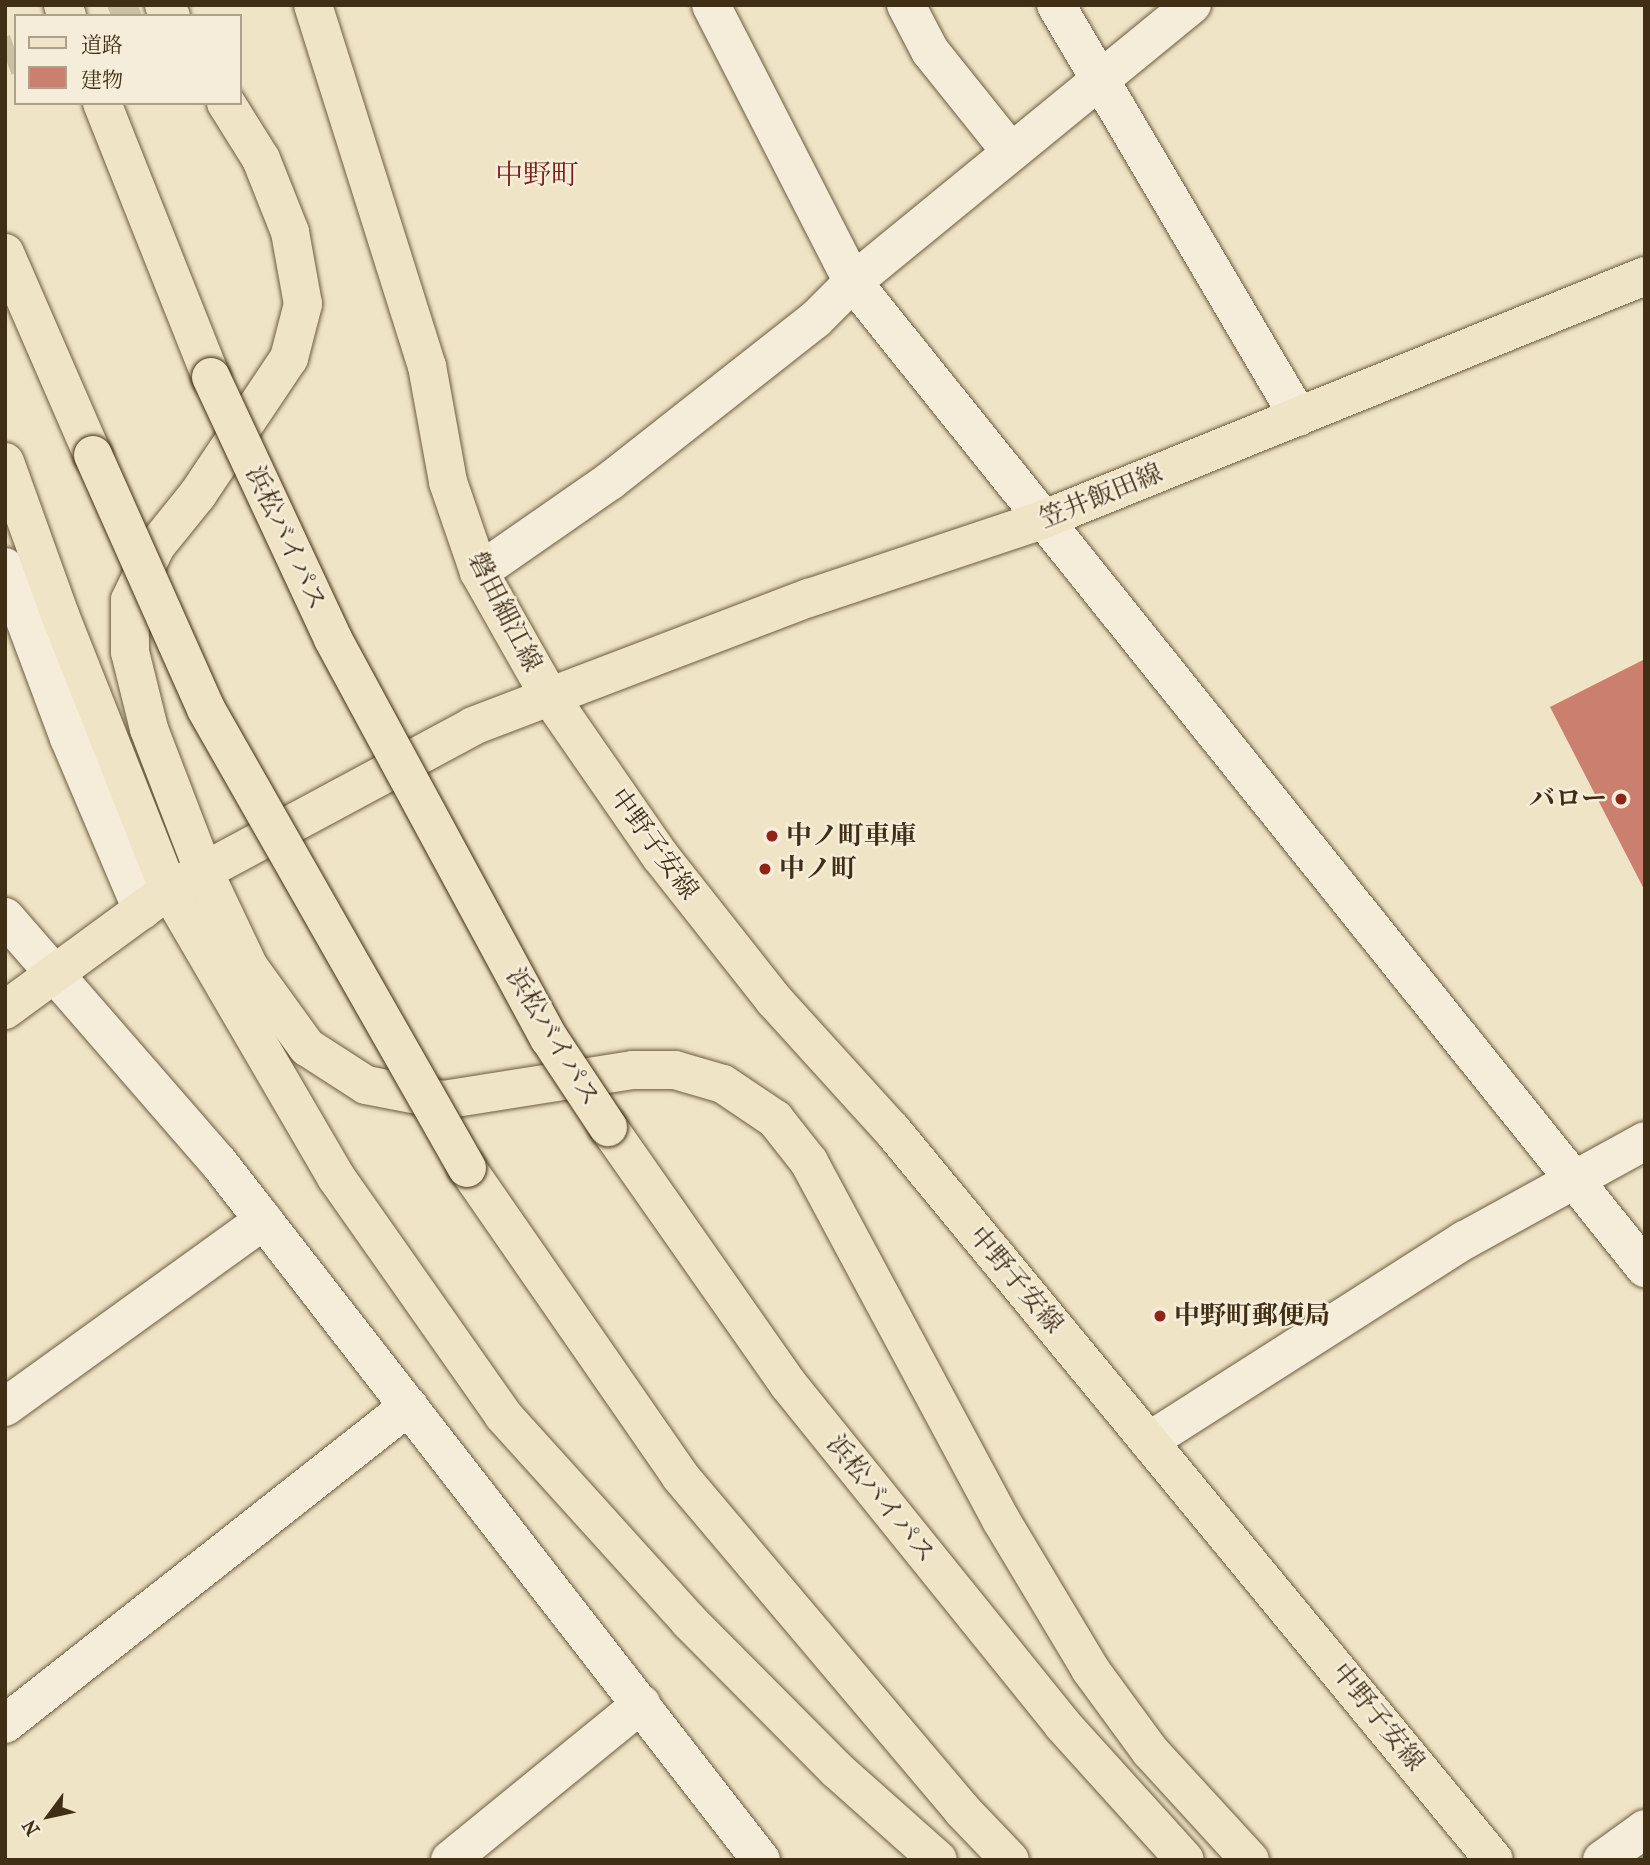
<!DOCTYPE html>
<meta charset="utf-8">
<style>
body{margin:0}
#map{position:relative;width:1650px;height:1865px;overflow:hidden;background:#efe4c5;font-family:"IM FELL French Canon","Noto Serif JP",serif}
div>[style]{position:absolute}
.stream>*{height:10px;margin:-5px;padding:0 5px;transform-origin:5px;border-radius:5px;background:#9abfaf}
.building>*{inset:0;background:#cb806f}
.minor-tunnel>*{height:38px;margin-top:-19px;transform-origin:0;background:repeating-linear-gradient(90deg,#ccc0a2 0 38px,transparent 0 57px)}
.roads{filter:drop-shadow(0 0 2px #6c5c41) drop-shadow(0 0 2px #6c5c41)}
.minor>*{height:38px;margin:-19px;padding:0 19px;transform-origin:19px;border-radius:19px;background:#f5edd9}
.major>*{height:38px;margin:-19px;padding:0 19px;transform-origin:19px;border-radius:19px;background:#efe4c5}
.highway>*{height:38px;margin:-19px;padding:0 19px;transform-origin:19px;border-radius:19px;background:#efe4c5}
.bridges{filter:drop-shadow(0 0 2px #402e15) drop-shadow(0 0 2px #402e15)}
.highway-bridge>*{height:38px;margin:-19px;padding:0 19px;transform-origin:19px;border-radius:19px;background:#efe4c5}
.dots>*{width:19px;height:19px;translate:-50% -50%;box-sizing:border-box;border:4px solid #f5edd9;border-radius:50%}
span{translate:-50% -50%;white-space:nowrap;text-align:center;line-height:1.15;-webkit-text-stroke:5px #f5edd9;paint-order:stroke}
.street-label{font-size:26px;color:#402e15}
.poi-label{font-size:26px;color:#402e15;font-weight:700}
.right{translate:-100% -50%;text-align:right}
.left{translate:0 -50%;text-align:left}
.neighbourhood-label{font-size:28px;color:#7a1f14}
.frame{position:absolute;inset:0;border:7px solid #402e15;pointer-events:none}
.legend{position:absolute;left:14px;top:14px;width:228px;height:91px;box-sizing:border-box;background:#f5edd9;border:2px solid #ada18b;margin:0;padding:9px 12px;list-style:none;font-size:21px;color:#402e15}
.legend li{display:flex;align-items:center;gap:14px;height:35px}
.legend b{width:35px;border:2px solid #ada18b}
.north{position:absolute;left:14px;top:1781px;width:70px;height:70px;-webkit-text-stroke:5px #f5edd9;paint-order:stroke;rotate:237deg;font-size:19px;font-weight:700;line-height:28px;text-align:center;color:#402e15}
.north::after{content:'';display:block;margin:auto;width:24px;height:32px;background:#402e15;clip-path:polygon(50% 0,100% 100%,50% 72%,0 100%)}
</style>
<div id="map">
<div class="stream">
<i style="left:1636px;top:1860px;width:11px;rotate:-34deg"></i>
</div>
<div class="building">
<i style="clip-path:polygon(1645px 659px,1645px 891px,1550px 707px)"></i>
</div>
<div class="minor-tunnel">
<i style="left:111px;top:16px;width:29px;rotate:-22deg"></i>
<i style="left:5px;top:57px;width:12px;rotate:-20deg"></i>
</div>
<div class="roads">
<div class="minor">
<i style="left:711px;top:5px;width:311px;rotate:62.9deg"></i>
<i style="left:853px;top:282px;width:1265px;rotate:51.23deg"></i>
<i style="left:906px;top:5px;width:52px;rotate:62.4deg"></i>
<i style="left:930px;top:51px;width:129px;rotate:51.3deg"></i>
<i style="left:1056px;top:5px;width:478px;rotate:59.5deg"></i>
<i style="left:5px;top:567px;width:183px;rotate:69.5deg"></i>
<i style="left:69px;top:738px;width:187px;rotate:67deg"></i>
<i style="left:479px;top:572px;width:160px;rotate:-34.8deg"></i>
<i style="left:610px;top:481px;width:262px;rotate:-38.2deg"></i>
<i style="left:816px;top:319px;width:52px;rotate:-45deg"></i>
<i style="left:853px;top:282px;width:438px;rotate:-39.3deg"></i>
<i style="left:5px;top:917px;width:326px;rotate:49deg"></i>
<i style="left:219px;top:1163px;width:883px;rotate:52.13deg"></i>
<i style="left:5px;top:1407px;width:319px;rotate:-35.8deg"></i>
<i style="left:1149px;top:1441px;width:375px;rotate:-32.5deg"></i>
<i style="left:1465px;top:1240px;width:205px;rotate:-28.8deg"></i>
<i style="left:5px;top:1724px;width:514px;rotate:-38.21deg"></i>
<i style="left:450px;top:1860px;width:247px;rotate:-39.2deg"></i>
<i style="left:1602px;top:1860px;width:53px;rotate:-35.8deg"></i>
</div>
<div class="major">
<i style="left:313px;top:5px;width:379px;rotate:72.5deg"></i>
<i style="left:427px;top:366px;width:118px;rotate:79.7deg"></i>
<i style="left:448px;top:482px;width:95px;rotate:71deg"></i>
<i style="left:479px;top:572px;width:140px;rotate:60.5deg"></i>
<i style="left:548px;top:694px;width:198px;rotate:55.3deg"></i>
<i style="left:661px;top:857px;width:182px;rotate:51.7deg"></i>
<i style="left:774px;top:1000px;width:176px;rotate:47.8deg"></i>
<i style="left:892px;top:1130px;width:946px;rotate:50.49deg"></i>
<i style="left:5px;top:1010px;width:203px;rotate:-36.2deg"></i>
<i style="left:169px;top:890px;width:345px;rotate:-28.3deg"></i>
<i style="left:473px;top:726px;width:360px;rotate:-20.9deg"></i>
<i style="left:809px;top:598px;width:246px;rotate:-18.5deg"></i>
<i style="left:1042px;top:520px;width:650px;rotate:-22.03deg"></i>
</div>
<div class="highway">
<i style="left:63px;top:5px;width:12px;rotate:70deg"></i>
<i style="left:164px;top:5px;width:13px;rotate:58deg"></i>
<i style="left:102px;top:103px;width:295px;rotate:68.3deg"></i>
<i style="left:226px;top:103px;width:66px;rotate:58deg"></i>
<i style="left:261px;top:159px;width:79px;rotate:68.3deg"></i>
<i style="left:290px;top:232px;width:73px;rotate:79.8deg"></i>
<i style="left:303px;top:304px;width:56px;rotate:104.5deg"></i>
<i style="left:289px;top:358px;width:164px;rotate:123.8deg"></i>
<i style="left:198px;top:494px;width:67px;rotate:128.9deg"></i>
<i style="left:156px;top:546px;width:60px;rotate:115.7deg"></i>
<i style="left:130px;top:600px;width:52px;rotate:90deg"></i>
<i style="left:130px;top:652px;width:79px;rotate:76.1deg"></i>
<i style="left:149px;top:729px;width:151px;rotate:69deg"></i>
<i style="left:203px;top:870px;width:107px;rotate:64.6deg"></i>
<i style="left:249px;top:967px;width:99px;rotate:54.1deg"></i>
<i style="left:307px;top:1047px;width:70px;rotate:32.8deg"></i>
<i style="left:366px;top:1085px;width:78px;rotate:11deg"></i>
<i style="left:443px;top:1100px;width:192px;rotate:-9deg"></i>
<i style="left:633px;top:1070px;width:42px"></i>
<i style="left:675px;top:1070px;width:50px;rotate:16.3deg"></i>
<i style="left:723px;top:1084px;width:63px;rotate:33.9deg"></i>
<i style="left:775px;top:1119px;width:55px;rotate:51.7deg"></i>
<i style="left:809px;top:1162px;width:406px;rotate:61.8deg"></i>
<i style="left:1001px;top:1520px;width:174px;rotate:59.1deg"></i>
<i style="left:1090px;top:1669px;width:102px;rotate:53.8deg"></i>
<i style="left:1150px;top:1751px;width:148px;rotate:47.5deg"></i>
<i style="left:5px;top:253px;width:220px;rotate:66.5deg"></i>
<i style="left:5px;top:462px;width:163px;rotate:70.2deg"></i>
<i style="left:60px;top:615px;width:296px;rotate:68.4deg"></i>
<i style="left:169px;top:890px;width:332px;rotate:59.8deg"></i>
<i style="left:336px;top:1177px;width:291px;rotate:54.9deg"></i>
<i style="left:503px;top:1415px;width:278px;rotate:47.9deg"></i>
<i style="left:689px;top:1621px;width:210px;rotate:45.2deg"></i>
<i style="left:837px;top:1770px;width:135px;rotate:41.7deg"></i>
<i style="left:608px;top:1127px;width:314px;rotate:55deg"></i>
<i style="left:788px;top:1384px;width:437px;rotate:51.1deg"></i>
<i style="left:1062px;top:1724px;width:183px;rotate:47.9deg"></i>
<i style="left:467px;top:1168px;width:374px;rotate:55.3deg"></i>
<i style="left:680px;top:1476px;width:437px;rotate:49.8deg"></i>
<i style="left:962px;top:1810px;width:69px;rotate:46.2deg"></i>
</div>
</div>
<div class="bridges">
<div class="highway-bridge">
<i style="left:211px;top:377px;width:289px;rotate:65deg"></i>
<i style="left:333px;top:639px;width:454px;rotate:61.6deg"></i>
<i style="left:549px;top:1038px;width:107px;rotate:56.5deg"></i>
<i style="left:93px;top:455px;width:278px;rotate:66deg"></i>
<i style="left:206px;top:709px;width:528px;rotate:60.38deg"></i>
</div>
</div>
<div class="dots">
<i style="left:1621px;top:799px;background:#8f2418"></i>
<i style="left:772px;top:836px;background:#8f2418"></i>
<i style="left:765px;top:869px;background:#8f2418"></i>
<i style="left:1160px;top:1316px;background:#8f2418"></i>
</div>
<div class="street-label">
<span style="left:1101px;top:496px;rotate:-22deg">笠井飯田線</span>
<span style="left:286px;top:538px;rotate:65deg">浜松バイパス</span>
<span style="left:505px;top:612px;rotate:63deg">磐田細江線</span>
<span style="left:654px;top:844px;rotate:54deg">中野子安線</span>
<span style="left:553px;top:1037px;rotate:59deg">浜松バイパス</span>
<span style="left:1016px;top:1280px;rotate:50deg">中野子安線</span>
<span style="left:881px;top:1499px;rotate:51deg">浜松バイパス</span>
<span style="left:1378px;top:1717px;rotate:51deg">中野子安線</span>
</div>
<div class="poi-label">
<span class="right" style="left:1607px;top:799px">バロー</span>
<span class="left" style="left:786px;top:836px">中ノ町車庫</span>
<span class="left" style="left:779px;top:869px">中ノ町</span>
<span class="left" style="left:1174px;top:1316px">中野町郵便局</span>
</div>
<div class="neighbourhood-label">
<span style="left:537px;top:175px">中野町</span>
</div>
<div class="frame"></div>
<ul class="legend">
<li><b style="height:9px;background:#efe4c5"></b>道路</li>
<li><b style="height:19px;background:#cb806f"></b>建物</li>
</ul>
<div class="north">N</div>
</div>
